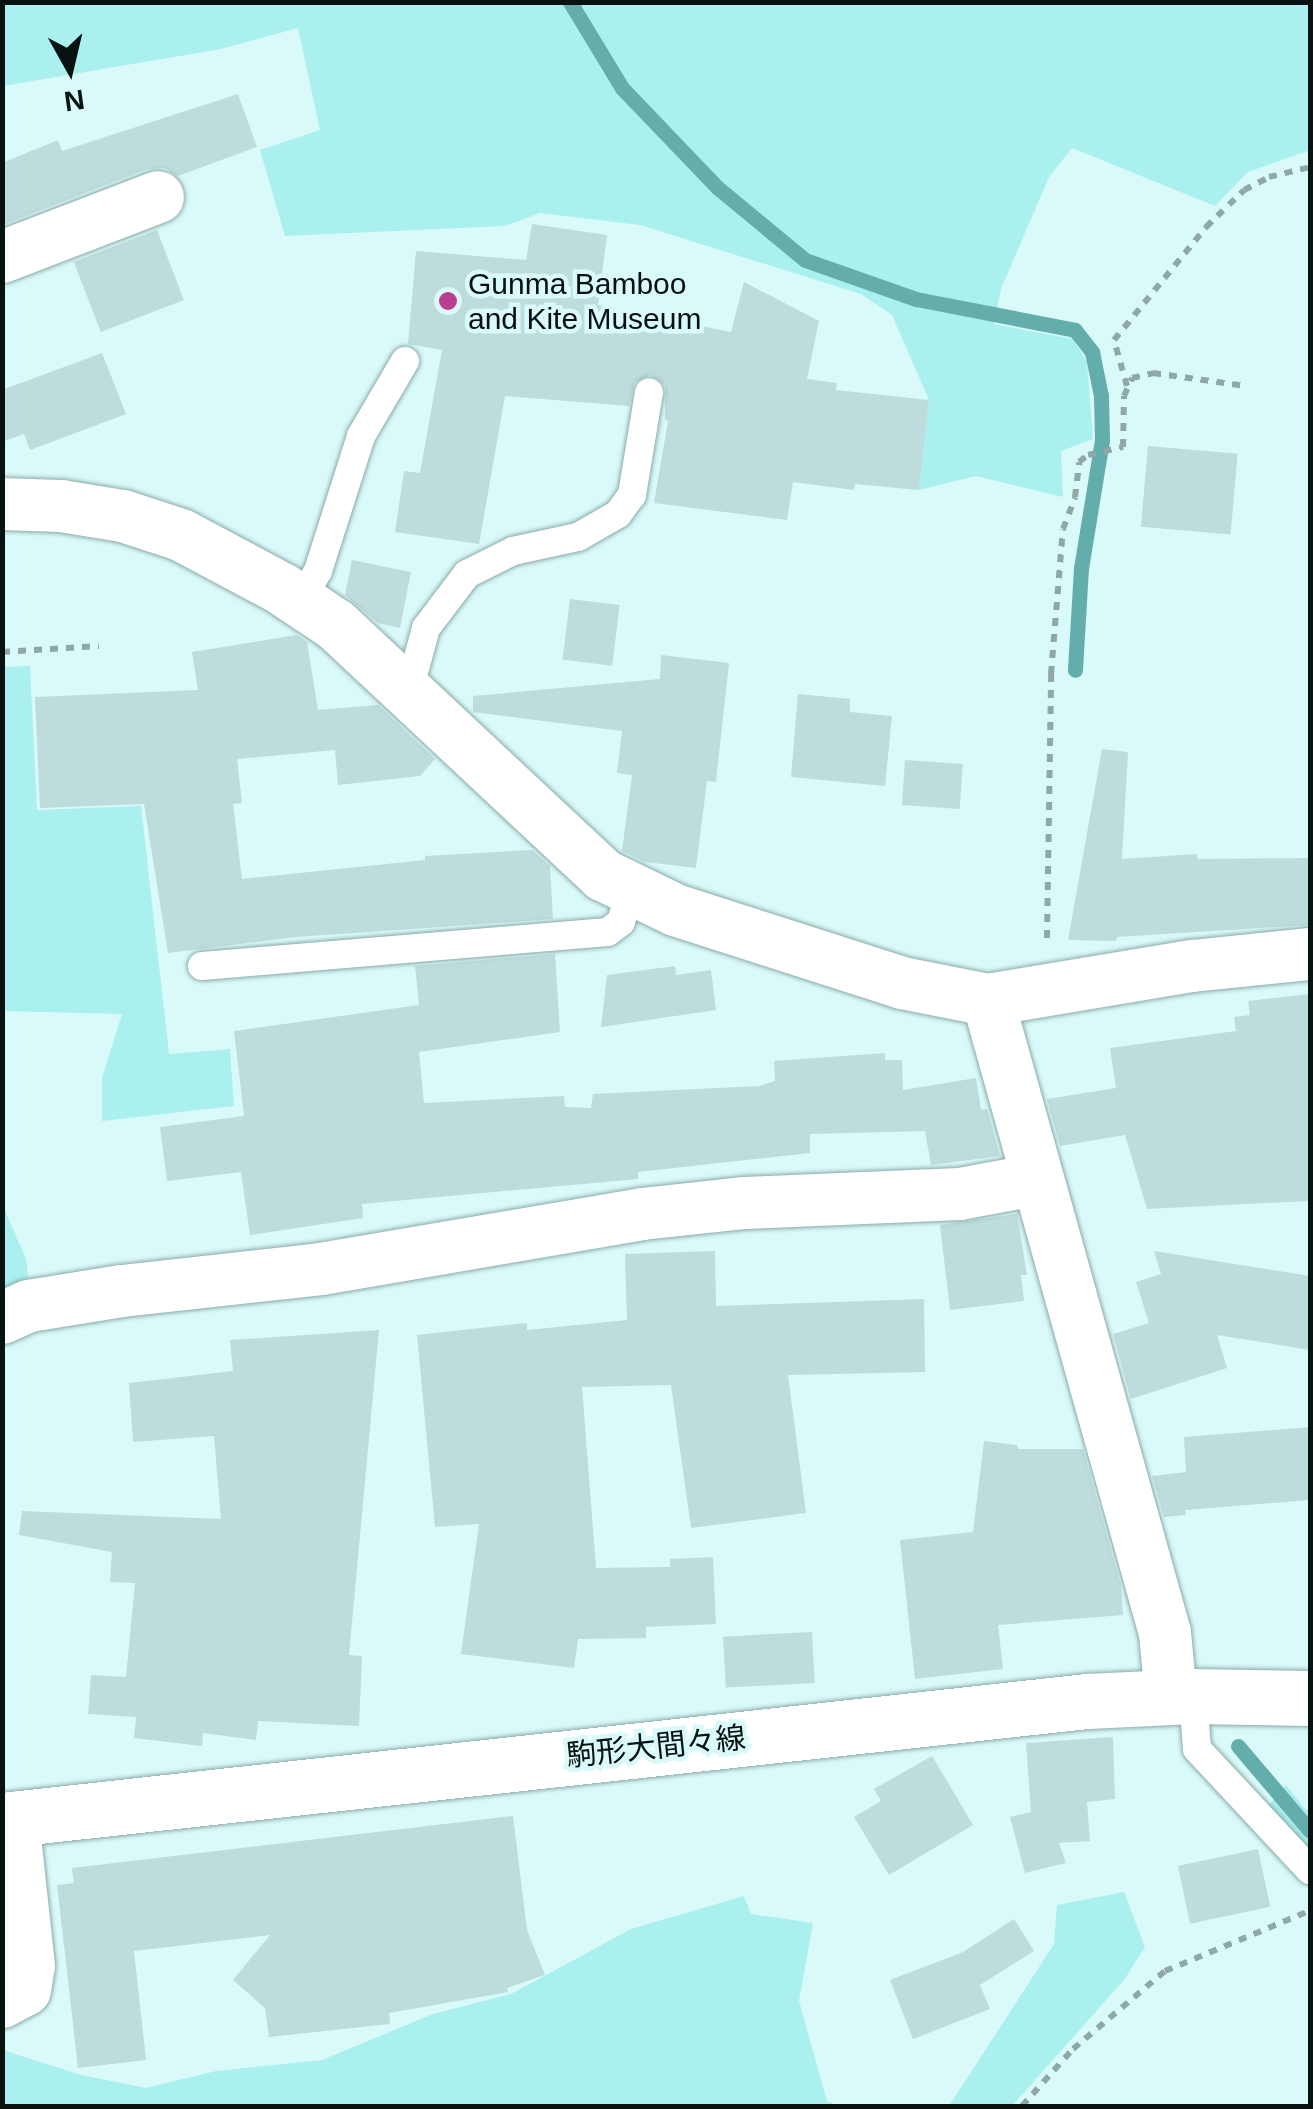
<!DOCTYPE html>
<meta charset="utf-8">
<style>
body{margin:0}
#map{position:relative;width:1313px;height:2109px;overflow:hidden;background:#dafaf9;font-family:Arial,"Noto Sans JP",sans-serif}
div>[style]{position:absolute}
.green>*{inset:0;background:#a9f0ef}
.stream>*{height:15px;margin:-7.5px;padding:0 7.5px;transform-origin:7.5px;border-radius:7.5px;background:#63aead}
.building>*{inset:0;background:#bddcdb;transform-origin:0 0}
.path>*{height:6px;margin-top:-3px;transform-origin:0;background:repeating-linear-gradient(90deg,#8fa7a6 0 8px,transparent 0 16px)}
.roads{filter:drop-shadow(0 0 2px #8baaa9) drop-shadow(0 0 2px #8baaa9)}
.lane>*{height:28px;margin:-14px;padding:0 14px;transform-origin:14px;border-radius:14px;background:#fff}
.street>*{height:52px;margin:-26px;padding:0 26px;transform-origin:26px;border-radius:26px;background:#fff}
.secondary>*{height:55px;margin:-27.5px;padding:0 27.5px;transform-origin:27.5px;border-radius:27.5px;background:#fff}
.dots>*{width:28px;height:28px;translate:-50% -50%;box-sizing:border-box;border:5px solid #dafaf9;border-radius:50%}
span{translate:-50% -50%;white-space:nowrap;text-align:center;line-height:1.15;-webkit-text-stroke:9px #dafaf9;paint-order:stroke}
.poi-label{font-size:30px;color:#071211}
.left{translate:0 -50%;text-align:left}
.street-label{font-size:30px;color:#071211}
.frame{position:absolute;inset:0;border:5px solid #071211;pointer-events:none}
.north{position:absolute;left:20px;top:20px;width:100px;height:100px;-webkit-text-stroke:8px #dafaf9;paint-order:stroke;rotate:172deg;font-size:28px;font-weight:700;line-height:40px;text-align:center;color:#071211}
.north::after{content:'';display:block;margin:auto;width:35px;height:45px;background:#071211;clip-path:polygon(50% 0,100% 100%,50% 72%,0 100%)}
</style>
<div id="map">
<div class="green">
<i style="clip-path:polygon(3px 2px,1310px 3px,1310px 150px,1248px 172px,1215px 206px,1072px 148px,1049px 177px,1001px 289px,994px 324px,1073px 339px,1087px 362px,1093px 439px,1061px 451px,1063px 497px,976px 476px,919px 490px,929px 400px,892px 315px,861px 294px,640px 225px,540px 213px,505px 226px,285px 236px,260px 150px,320px 130px,298px 28px,221px 49px,3px 86px)"></i>
<i style="clip-path:polygon(30px 666px,37px 810px,141px 806px,169px 1054px,230px 1049px,234px 1106px,102px 1121px,102px 1078px,122px 1014px,3px 1011px,3px 667px)"></i>
<i style="clip-path:polygon(3px 1206px,26px 1259px,28px 1277px,3px 1288px)"></i>
<i style="clip-path:polygon(1286px 1785px,1306px 1810px,1310px 1809px,1310px 1857px,1266px 1808px)"></i>
<i style="clip-path:polygon(1124px 1892px,1145px 1947px,1124px 1980px,1012px 2106px,949px 2106px,1054px 1944px,1057px 1905px)"></i>
<i style="clip-path:polygon(744px 1896px,751px 1914px,813px 1923px,799px 2001px,827px 2101px,838px 2106px,3px 2106px,3px 2050px,81px 2075px,146px 2088px,216px 2071px,322px 2060px,433px 2014px,511px 1994px,631px 1929px)"></i>
</div>
<div class="stream">
<i style="left:570px;top:2px;width:100px;rotate:58.8deg"></i>
<i style="left:622px;top:88px;width:139px;rotate:46.2deg"></i>
<i style="left:718px;top:188px;width:113px;rotate:39.6deg"></i>
<i style="left:805px;top:260px;width:118px;rotate:19.4deg"></i>
<i style="left:916px;top:299px;width:162px;rotate:11deg"></i>
<i style="left:1075px;top:330px;width:28px;rotate:52deg"></i>
<i style="left:1092px;top:352px;width:45px;rotate:78.4deg"></i>
<i style="left:1101px;top:396px;width:44px;rotate:88.7deg"></i>
<i style="left:1102px;top:440px;width:130px;rotate:99.3deg"></i>
<i style="left:1081px;top:568px;width:102px;rotate:93.4deg"></i>
<i style="left:1238px;top:1746px;width:111px;rotate:49.7deg"></i>
</div>
<div class="building">
<i style="clip-path:polygon(238px 94px,257px 147px,178px 176px,164px 168px,147px 169px,2px 225px,2px 163px,58px 140px,62px 151px)"></i>
<i style="clip-path:polygon(532px 224px,607px 235px,598px 305px,731px 332px,744px 282px,819px 321px,807px 379px,837px 383px,836px 390px,929px 400px,919px 490px,855px 484px,854px 490px,793px 482px,787px 520px,654px 503px,668px 421px,665px 420px,665px 385px,651px 375px,635px 382px,629px 406px,505px 396px,479px 544px,395px 532px,404px 471px,420px 473px,442px 350px,408px 344px,416px 251px,526px 260px)"></i>
<i style="left:157px;top:230px;width:75px;height:89px;rotate:69deg"></i>
<i style="clip-path:polygon(102px 353px,126px 414px,30px 450px,24px 434px,2px 442px,2px 390px)"></i>
<i style="left:1148px;top:446px;width:90px;height:81px;rotate:5deg"></i>
<i style="clip-path:polygon(352px 560px,411px 572px,400px 628px,378px 623px,345px 595px)"></i>
<i style="left:570px;top:599px;width:50px;height:61px;rotate:7deg"></i>
<i style="clip-path:polygon(297px 635px,307px 642px,318px 710px,378px 705px,435px 759px,420px 776px,338px 785px,335px 750px,237px 759px,242px 803px,233px 804px,242px 879px,425px 860px,425px 856px,532px 850px,550px 866px,553px 919px,296px 937px,168px 953px,144px 804px,40px 808px,35px 697px,198px 690px,192px 652px)"></i>
<i style="clip-path:polygon(661px 655px,729px 663px,716px 782px,707px 781px,696px 868px,645px 862px,622px 851px,632px 775px,617px 773px,622px 731px,473px 712px,473px 696px,660px 679px)"></i>
<i style="clip-path:polygon(798px 694px,850px 699px,850px 712px,892px 716px,885px 786px,791px 777px)"></i>
<i style="clip-path:polygon(1102px 749px,1128px 752px,1122px 859px,1197px 854px,1198px 859px,1310px 858px,1310px 925px,1117px 937px,1116px 941px,1068px 940px)"></i>
<i style="left:905px;top:760px;width:58px;height:45px;rotate:4deg"></i>
<i style="clip-path:polygon(555px 954px,560px 1032px,419px 1052px,424px 1103px,564px 1096px,565px 1107px,591px 1108px,593px 1094px,759px 1086px,775px 1081px,774px 1061px,885px 1053px,885px 1060px,902px 1060px,903px 1090px,976px 1078px,981px 1110px,987px 1109px,1000px 1156px,931px 1165px,925px 1131px,810px 1134px,810px 1153px,638px 1172px,638px 1179px,362px 1204px,363px 1218px,250px 1235px,241px 1172px,167px 1181px,160px 1127px,244px 1116px,234px 1031px,419px 1005px,415px 966px)"></i>
<i style="clip-path:polygon(675px 966px,676px 975px,711px 970px,716px 1010px,601px 1027px,607px 975px)"></i>
<i style="clip-path:polygon(1310px 994px,1310px 1201px,1147px 1209px,1125px 1135px,1060px 1146px,1047px 1099px,1116px 1088px,1110px 1048px,1236px 1031px,1234px 1017px,1250px 1015px,1248px 1001px)"></i>
<i style="clip-path:polygon(1017px 1214px,1027px 1275px,1021px 1275px,1024px 1301px,950px 1310px,940px 1225px)"></i>
<i style="clip-path:polygon(715px 1251px,716px 1306px,924px 1299px,925px 1372px,788px 1375px,806px 1513px,691px 1528px,671px 1385px,582px 1387px,596px 1568px,670px 1567px,670px 1559px,713px 1557px,716px 1624px,646px 1627px,646px 1638px,578px 1639px,574px 1668px,461px 1654px,479px 1524px,435px 1527px,417px 1335px,527px 1323px,527px 1330px,627px 1320px,625px 1254px)"></i>
<i style="clip-path:polygon(1154px 1251px,1310px 1276px,1310px 1350px,1217px 1335px,1227px 1368px,1131px 1399px,1113px 1334px,1149px 1323px,1136px 1282px,1161px 1274px)"></i>
<i style="clip-path:polygon(379px 1330px,349px 1655px,362px 1656px,359px 1726px,258px 1721px,256px 1740px,203px 1733px,202px 1746px,134px 1738px,136px 1717px,88px 1714px,91px 1675px,126px 1677px,135px 1583px,110px 1582px,112px 1552px,19px 1535px,22px 1511px,221px 1519px,214px 1436px,133px 1442px,129px 1383px,233px 1371px,230px 1340px)"></i>
<i style="clip-path:polygon(1310px 1427px,1310px 1500px,1185px 1510px,1186px 1515px,1164px 1517px,1152px 1476px,1186px 1472px,1184px 1437px)"></i>
<i style="clip-path:polygon(984px 1441px,1017px 1445px,1018px 1449px,1083px 1449px,1121px 1586px,1123px 1615px,998px 1625px,1003px 1669px,915px 1679px,900px 1540px,973px 1532px)"></i>
<i style="left:812px;top:1632px;width:51px;height:89px;rotate:87deg"></i>
<i style="clip-path:polygon(1113px 1737px,1115px 1799px,1087px 1802px,1090px 1841px,1059px 1843px,1066px 1863px,1025px 1873px,1010px 1817px,1031px 1812px,1026px 1743px)"></i>
<i style="clip-path:polygon(932px 1756px,973px 1825px,889px 1875px,854px 1817px,881px 1801px,874px 1789px)"></i>
<i style="clip-path:polygon(513px 1816px,527px 1930px,545px 1975px,507px 1988px,508px 1992px,389px 2013px,390px 2024px,269px 2037px,265px 2008px,233px 1980px,270px 1935px,134px 1951px,146px 2060px,78px 2068px,57px 1885px,74px 1883px,72px 1868px)"></i>
<i style="left:1258px;top:1849px;width:59px;height:82px;rotate:78deg"></i>
<i style="clip-path:polygon(1014px 1919px,1034px 1951px,980px 1985px,990px 2009px,913px 2039px,890px 1980px,963px 1952px)"></i>
</div>
<div class="path">
<i style="left:1127px;top:386px;width:48px;rotate:-105.8deg"></i>
<i style="left:1114px;top:340px;width:146px;rotate:-50.8deg"></i>
<i style="left:1206px;top:227px;width:53px;rotate:-44.2deg"></i>
<i style="left:1244px;top:190px;width:28px;rotate:-27deg"></i>
<i style="left:1269px;top:177px;width:42px;rotate:-13.7deg"></i>
<i style="left:2px;top:652px;width:97px;rotate:-3.5deg"></i>
<i style="left:1047px;top:938px;width:264px;rotate:-89.1deg"></i>
<i style="left:1051px;top:674px;width:145px;rotate:-85.3deg"></i>
<i style="left:1063px;top:529px;width:34px;rotate:-69deg"></i>
<i style="left:1075px;top:497px;width:35px;rotate:-83deg"></i>
<i style="left:1079px;top:462px;width:11px;rotate:-38deg"></i>
<i style="left:1088px;top:455px;width:36px;rotate:-13deg"></i>
<i style="left:1123px;top:447px;width:51px;rotate:-88.9deg"></i>
<i style="left:1124px;top:396px;width:20px;rotate:-66deg"></i>
<i style="left:1132px;top:378px;width:22px;rotate:-13deg"></i>
<i style="left:1153px;top:373px;width:94px;rotate:8deg"></i>
<i style="left:1022px;top:2106px;width:76px;rotate:-48.2deg"></i>
<i style="left:1073px;top:2049px;width:121px;rotate:-40.3deg"></i>
<i style="left:1165px;top:1971px;width:156px;rotate:-22.6deg"></i>
</div>
<div class="roads">
<div class="lane">
<i style="left:300px;top:601px;width:35px;rotate:-59deg"></i>
<i style="left:318px;top:571px;width:142px;rotate:-72.3deg"></i>
<i style="left:361px;top:436px;width:87px;rotate:-59.6deg"></i>
<i style="left:408px;top:694px;width:68px;rotate:-74.7deg"></i>
<i style="left:426px;top:628px;width:68px;rotate:-52.8deg"></i>
<i style="left:467px;top:574px;width:51px;rotate:-26.6deg"></i>
<i style="left:513px;top:551px;width:66px;rotate:-12.2deg"></i>
<i style="left:578px;top:537px;width:46px;rotate:-29.9deg"></i>
<i style="left:618px;top:514px;width:24px;rotate:-54deg"></i>
<i style="left:632px;top:495px;width:104px;rotate:-80.6deg"></i>
<i style="left:202px;top:966px;width:407px;rotate:-4.8deg"></i>
<i style="left:608px;top:932px;width:16px;rotate:-38deg"></i>
<i style="left:621px;top:922px;width:31px;rotate:-73deg"></i>
<i style="left:1193px;top:1696px;width:53px;rotate:85.7deg"></i>
<i style="left:1197px;top:1749px;width:166px;rotate:47deg"></i>
</div>
<div class="street">
<i style="left:2px;top:257px;width:167px;rotate:-21deg"></i>
<i style="left:2px;top:504px;width:59px;rotate:1.9deg"></i>
<i style="left:61px;top:506px;width:63px;rotate:9.2deg"></i>
<i style="left:123px;top:516px;width:61px;rotate:18.1deg"></i>
<i style="left:181px;top:535px;width:115px;rotate:28.1deg"></i>
<i style="left:282px;top:589px;width:65px;rotate:33.7deg"></i>
<i style="left:336px;top:625px;width:366px;rotate:43.1deg"></i>
<i style="left:603px;top:875px;width:80px;rotate:25.9deg"></i>
<i style="left:675px;top:910px;width:238px;rotate:17.8deg"></i>
<i style="left:902px;top:983px;width:88px;rotate:11.2deg"></i>
<i style="left:988px;top:1000px;width:207px;rotate:-9.5deg"></i>
<i style="left:1192px;top:966px;width:119px;rotate:-5.8deg"></i>
<i style="left:988px;top:1000px;width:657px;rotate:74.38deg"></i>
<i style="left:1165px;top:1633px;width:64px;rotate:84.6deg"></i>
<i style="left:2px;top:1318px;width:30px;rotate:-24deg"></i>
<i style="left:29px;top:1306px;width:94px;rotate:-9.2deg"></i>
<i style="left:122px;top:1291px;width:200px;rotate:-6.3deg"></i>
<i style="left:321px;top:1269px;width:326px;rotate:-9.7deg"></i>
<i style="left:642px;top:1214px;width:104px;rotate:-6.1deg"></i>
<i style="left:745px;top:1203px;width:215px;rotate:-2.4deg"></i>
<i style="left:960px;top:1194px;width:76px;rotate:-10.6deg"></i>
<i style="left:2px;top:2002px;width:26px;rotate:-28deg"></i>
<i style="left:25px;top:1990px;width:24px;rotate:-81deg"></i>
<i style="left:29px;top:1966px;width:149px;rotate:-96.2deg"></i>
</div>
<div class="secondary">
<i style="left:2px;top:1820px;width:1092px;rotate:-6.26deg"></i>
<i style="left:1087px;top:1701px;width:106px;rotate:-2.7deg"></i>
<i style="left:1193px;top:1696px;width:117px;rotate:1deg"></i>
</div>
</div>
<div class="dots">
<i style="left:448px;top:301px;background:#b73e91"></i>
</div>
<div class="poi-label">
<span class="left" style="left:468px;top:301px">Gunma Bamboo<br>and Kite Museum</span>
</div>
<div class="street-label">
<span style="left:656px;top:1747px;rotate:-6deg">駒形大間々線</span>
</div>
<div class="frame"></div>
<div class="north">N</div>
</div>
